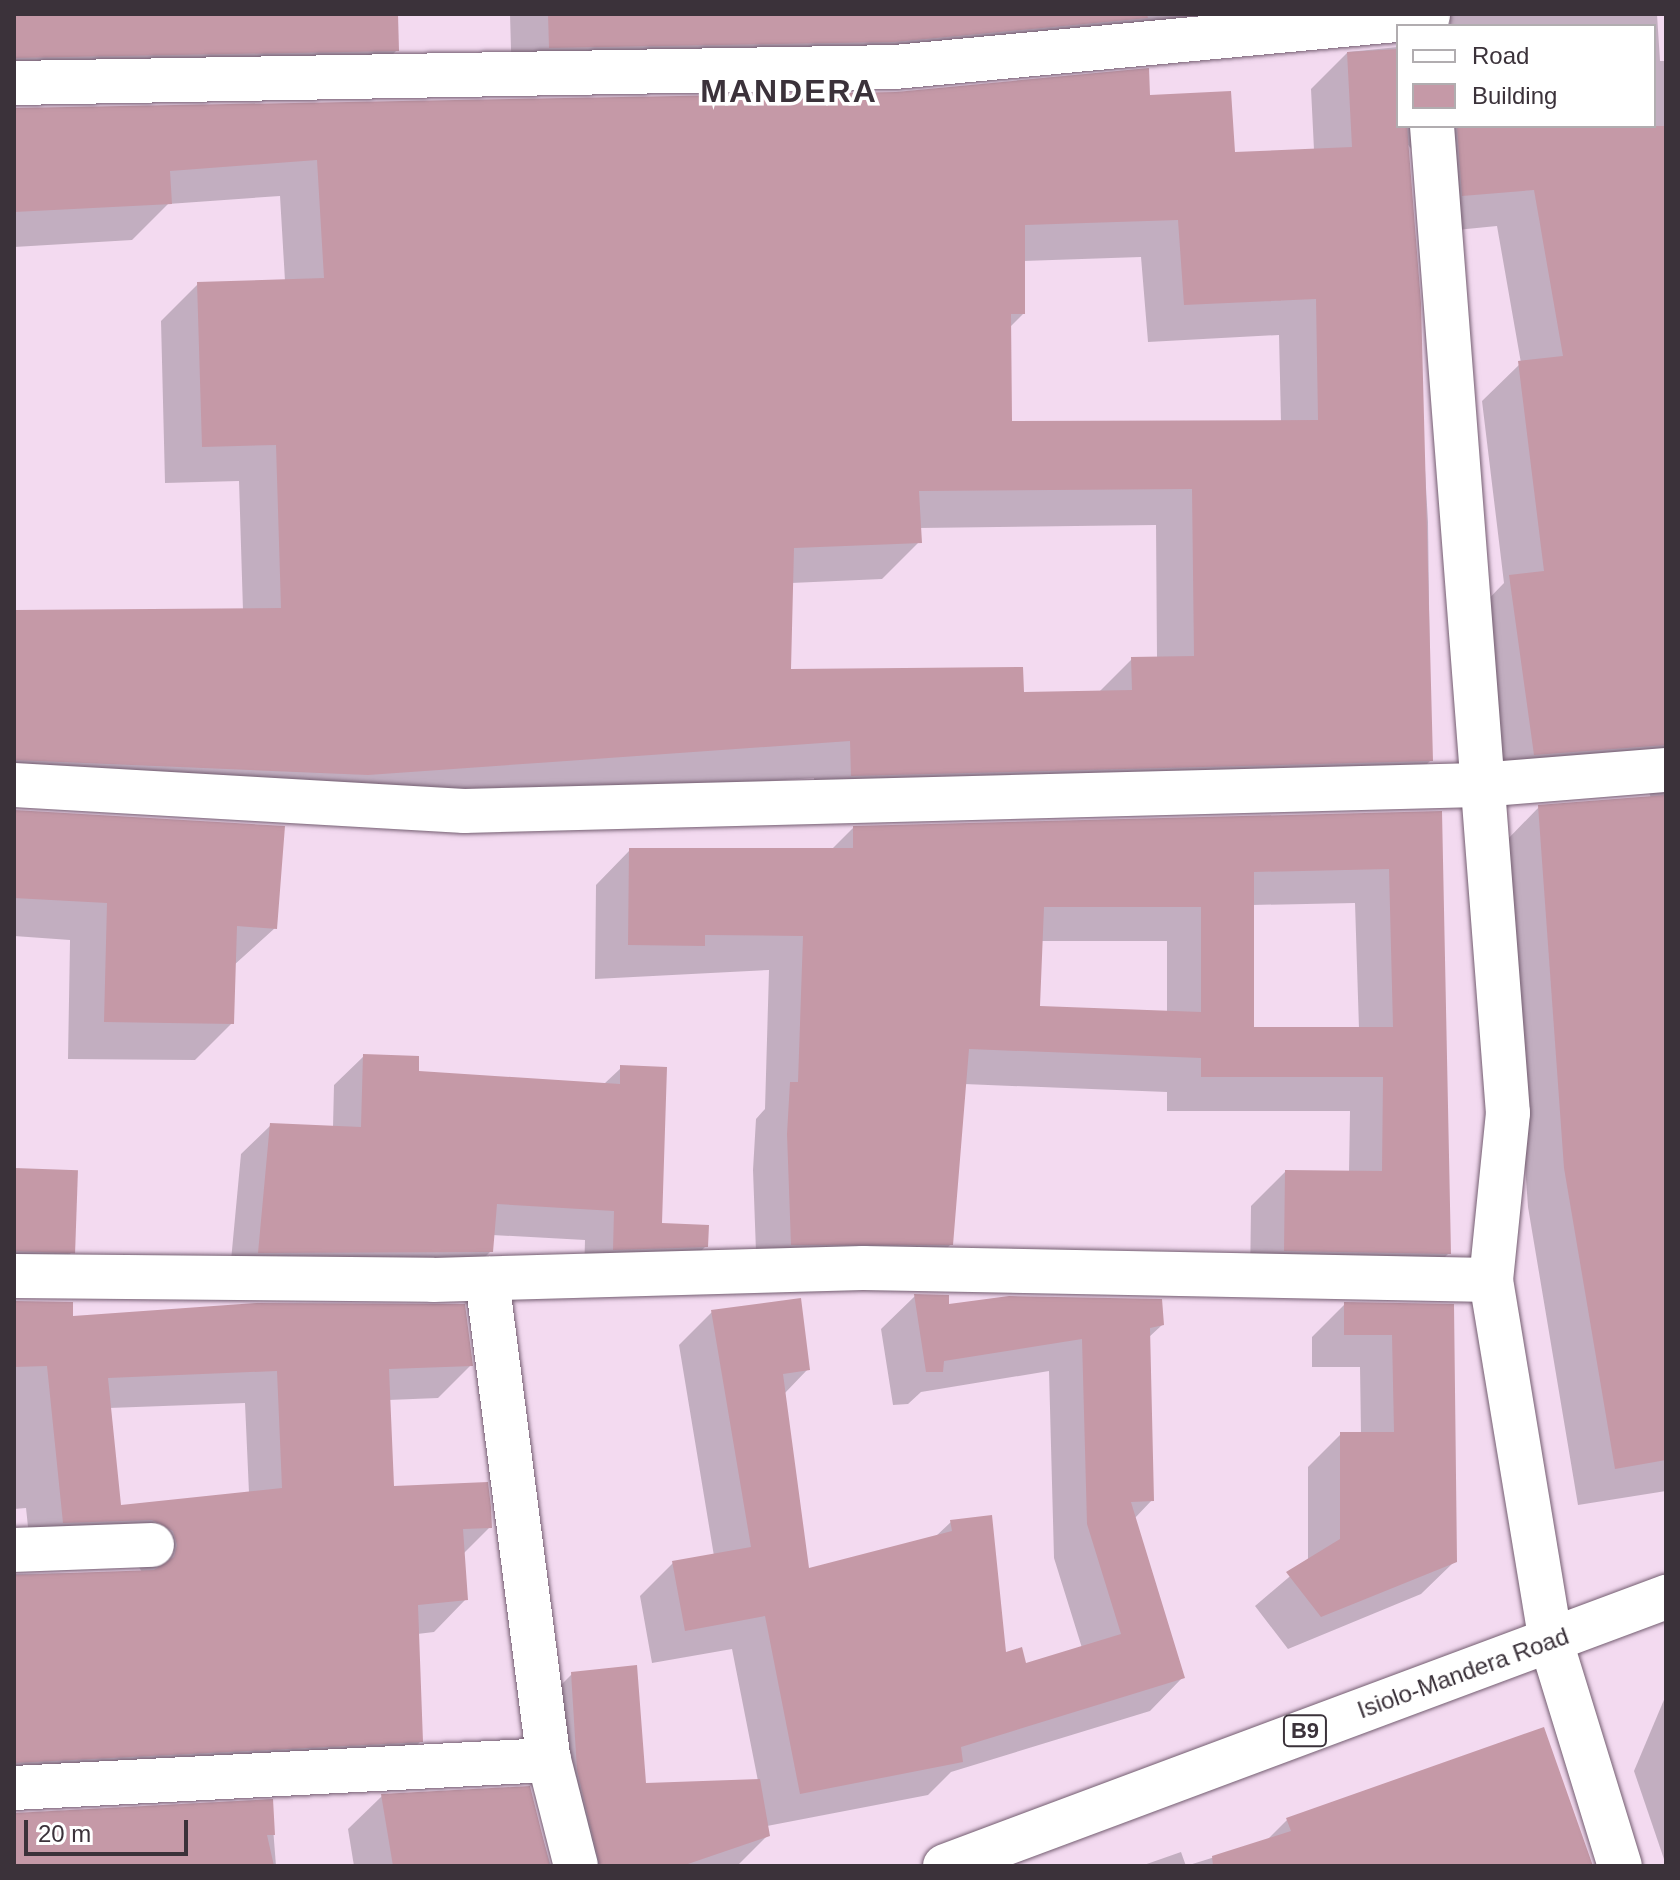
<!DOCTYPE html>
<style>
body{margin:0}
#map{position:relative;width:1680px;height:1880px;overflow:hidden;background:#f3daf0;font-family:Arial,sans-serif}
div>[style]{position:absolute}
.shadow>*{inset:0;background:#0003}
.building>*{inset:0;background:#c599a7;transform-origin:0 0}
.roads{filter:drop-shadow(0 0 2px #745e71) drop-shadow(0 0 2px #745e71)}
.minor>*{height:44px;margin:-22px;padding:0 22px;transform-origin:22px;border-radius:22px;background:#fff}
.trunk>*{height:44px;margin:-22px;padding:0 22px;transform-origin:22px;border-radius:22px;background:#fff}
span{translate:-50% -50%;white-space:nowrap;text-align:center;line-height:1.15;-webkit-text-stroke:7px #fff;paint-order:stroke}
.shield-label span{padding:2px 6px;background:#fff;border:2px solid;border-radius:6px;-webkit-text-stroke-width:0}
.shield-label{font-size:22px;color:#3b323a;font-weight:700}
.street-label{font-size:24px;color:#3b323a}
.district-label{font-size:32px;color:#3b323a;font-weight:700;letter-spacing:2px}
.frame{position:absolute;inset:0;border:16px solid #3b323a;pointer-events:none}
.legend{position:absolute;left:1396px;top:24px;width:260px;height:104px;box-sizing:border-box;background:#fff;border:2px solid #b1adb0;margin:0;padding:10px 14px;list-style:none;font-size:24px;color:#3b323a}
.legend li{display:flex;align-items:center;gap:16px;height:40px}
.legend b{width:40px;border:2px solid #b1adb0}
.scale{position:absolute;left:24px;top:1820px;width:164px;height:36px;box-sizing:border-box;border:4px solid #3b323a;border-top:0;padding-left:10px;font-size:24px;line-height:28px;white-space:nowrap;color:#3b323a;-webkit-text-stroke:6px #fff;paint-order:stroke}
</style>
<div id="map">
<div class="shadow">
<i style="clip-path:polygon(14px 14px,396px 14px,397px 50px,360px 88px,14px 94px)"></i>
<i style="clip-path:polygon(evenodd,510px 14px,1657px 14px,1660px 61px,1666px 61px,1666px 1491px,1578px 1505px,1528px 1207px,1502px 845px,1539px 807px,1651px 798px,1649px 792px,1497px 792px,1473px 615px,1504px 583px,1482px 401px,1521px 363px,1497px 226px,1426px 233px,1420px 161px,1406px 142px,1428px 522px,1431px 760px,1393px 798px,815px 813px,814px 778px,330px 811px,14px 798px,14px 612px,243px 611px,239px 481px,165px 483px,161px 321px,198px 284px,285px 281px,280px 196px,168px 204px,132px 240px,14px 247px,14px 110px,1148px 97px,1233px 154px,1314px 150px,1311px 89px,1348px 52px,1398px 47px,1398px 126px,1654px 126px,1654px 26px,1398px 26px,512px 85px,510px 14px,1141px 257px,1148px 342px,1279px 335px,1281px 422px,1010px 423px,1009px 328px,1023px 314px,1023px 261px,1141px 257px,510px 14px,1156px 525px,1157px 658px,1132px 659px,1098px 693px,1022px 694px,789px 671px,791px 583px,882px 579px,919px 542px,919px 528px,1156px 525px)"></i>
<i style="clip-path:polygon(14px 812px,275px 928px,234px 965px,232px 1023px,195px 1060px,68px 1059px,70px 940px,14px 936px)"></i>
<i style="clip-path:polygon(evenodd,1440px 813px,1449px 1253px,1414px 1288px,1250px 1285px,1251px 1206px,1285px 1172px,1349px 1172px,1350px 1111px,1167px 1111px,1167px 1092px,964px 1084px,951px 1244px,917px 1279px,757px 1279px,753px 1170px,756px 1119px,765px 1109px,769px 970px,595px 979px,596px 885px,630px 850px,831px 850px,853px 828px,1440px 813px,1355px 903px,1359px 1029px,1252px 1029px,1252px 905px,1355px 903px,1440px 813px,1041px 941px,1167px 941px,1167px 1013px,1038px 1008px,1041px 941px)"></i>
<i style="clip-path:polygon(364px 1056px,417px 1072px,604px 1084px,621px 1068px,660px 1225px,706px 1246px,676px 1276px,584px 1279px,585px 1240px,492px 1235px,491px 1251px,461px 1281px,229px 1282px,241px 1154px,271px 1125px,333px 1127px,334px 1085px)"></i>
<i style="clip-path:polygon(14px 1170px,73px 1251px,42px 1282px,14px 1283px)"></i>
<i style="clip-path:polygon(915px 1296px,946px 1306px,1162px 1325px,1148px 1338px,1152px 1500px,1134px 1519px,1183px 1677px,1150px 1711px,951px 1772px,928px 1795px,767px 1826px,768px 1835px,737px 1866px,561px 1866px,539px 1707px,572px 1674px,644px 1785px,758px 1781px,732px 1649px,652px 1663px,640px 1596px,673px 1563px,714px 1556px,679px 1345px,712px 1312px,808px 1369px,784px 1394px,808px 1571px,935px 1537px,951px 1522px,1004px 1655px,1025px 1665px,1082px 1648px,1054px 1558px,1049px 1371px,921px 1392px,908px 1404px,893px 1405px,881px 1329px)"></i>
<i style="clip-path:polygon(evenodd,14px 1303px,71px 1318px,471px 1365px,438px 1398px,388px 1400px,392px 1488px,490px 1527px,463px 1554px,466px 1599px,434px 1632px,417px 1634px,421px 1741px,389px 1774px,14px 1793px,14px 1574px,142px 1572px,132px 1556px,31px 1555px,26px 1508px,14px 1509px,14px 1303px,245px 1403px,249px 1493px,119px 1507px,109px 1408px,245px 1403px)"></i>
<i style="clip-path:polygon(1345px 1304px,1452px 1306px,1455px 1561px,1421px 1594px,1288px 1649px,1255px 1606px,1308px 1561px,1308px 1467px,1341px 1434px,1361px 1434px,1360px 1367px,1312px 1367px,1312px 1337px)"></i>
<i style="clip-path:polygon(1666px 1695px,1666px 1865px,1634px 1771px)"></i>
<i style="clip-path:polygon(528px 1788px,551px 1866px,354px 1866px,348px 1829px,382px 1796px)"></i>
<i style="clip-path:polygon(271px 1802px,276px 1866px,14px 1866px,14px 1815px)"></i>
<i style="clip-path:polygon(1288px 1819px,1591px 1866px,1141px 1866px,1181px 1852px,1186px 1866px,1266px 1841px)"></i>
</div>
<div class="building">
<i style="clip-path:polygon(14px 14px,398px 14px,399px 51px,14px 58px)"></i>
<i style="clip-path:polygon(548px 14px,1147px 14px,1148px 18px,894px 42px,549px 48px)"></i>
<i style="clip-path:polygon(evenodd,1398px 49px,1398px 126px,1407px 126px,1421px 303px,1433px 761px,851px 776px,850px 741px,368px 775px,14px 760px,14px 610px,281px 608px,276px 445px,202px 447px,197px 282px,324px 278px,317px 160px,170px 171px,172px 204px,14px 212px,14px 108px,896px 92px,1149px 68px,1150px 95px,1231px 91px,1235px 152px,1352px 147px,1347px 52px,1398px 49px,1178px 220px,1184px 305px,1316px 299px,1318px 420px,1012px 421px,1011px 314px,1025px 314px,1025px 225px,1178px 220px,1398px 49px,1192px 489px,1194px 656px,1131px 657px,1132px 690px,1024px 692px,1023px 667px,791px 669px,794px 548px,922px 543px,919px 491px,1192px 489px)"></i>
<i style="clip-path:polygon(1457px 126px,1666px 126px,1666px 745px,1534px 755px,1509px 575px,1544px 571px,1518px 361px,1563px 356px,1534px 190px,1462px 196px)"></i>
<i style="clip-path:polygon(1666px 795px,1666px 1460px,1615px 1469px,1564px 1168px,1538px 805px)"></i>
<i style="clip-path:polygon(14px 810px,285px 826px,277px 929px,237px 926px,234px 1024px,104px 1022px,107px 903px,14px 898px)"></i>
<i style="clip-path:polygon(evenodd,1442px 811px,1451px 1254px,1284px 1251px,1285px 1170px,1382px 1171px,1383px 1077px,1201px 1077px,1201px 1058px,969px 1049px,953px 1245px,791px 1245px,787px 1134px,790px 1082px,798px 1082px,803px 936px,705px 935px,705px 946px,628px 945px,629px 848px,853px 848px,853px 826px,1442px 811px,1389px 869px,1393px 1027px,1254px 1027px,1254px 872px,1389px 869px,1442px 811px,1044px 907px,1201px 907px,1201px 1012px,1040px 1006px,1044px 907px)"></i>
<i style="clip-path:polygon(363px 1054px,419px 1056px,419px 1071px,620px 1084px,620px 1065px,667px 1067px,662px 1223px,709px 1225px,708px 1247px,613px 1250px,614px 1211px,497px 1204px,493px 1252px,258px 1253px,270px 1123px,361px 1127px)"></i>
<i style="left:14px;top:1168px;width:64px;height:83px;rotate:2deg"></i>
<i style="clip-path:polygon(914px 1294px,949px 1295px,949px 1304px,1009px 1296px,1162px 1299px,1164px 1325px,1150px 1328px,1154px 1501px,1131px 1502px,1185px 1678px,961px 1747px,963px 1762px,800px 1794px,765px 1616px,685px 1631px,672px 1561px,751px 1547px,711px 1310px,801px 1298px,810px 1370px,783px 1374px,809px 1568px,952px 1531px,950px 1520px,992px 1515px,1006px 1652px,1022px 1647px,1026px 1663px,1121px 1634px,1087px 1524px,1082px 1339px,944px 1361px,943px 1372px,926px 1372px)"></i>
<i style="clip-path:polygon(evenodd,14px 1301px,73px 1302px,73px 1316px,256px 1303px,465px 1304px,473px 1366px,389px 1369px,394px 1486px,488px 1482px,491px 1507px,492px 1528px,463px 1529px,468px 1600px,418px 1605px,423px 1742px,14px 1763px,14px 1575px,154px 1570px,174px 1557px,177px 1545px,173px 1531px,152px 1520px,63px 1523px,47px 1366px,14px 1367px,14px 1301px,277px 1371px,282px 1488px,121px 1505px,108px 1378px,277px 1371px)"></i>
<i style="clip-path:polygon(1344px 1302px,1454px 1304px,1457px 1562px,1321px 1617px,1286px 1572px,1340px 1539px,1340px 1432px,1394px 1432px,1392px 1335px,1344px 1335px)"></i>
<i style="clip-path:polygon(637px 1665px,646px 1783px,760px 1779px,770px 1836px,682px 1866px,600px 1866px,577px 1770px,571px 1672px)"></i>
<i style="clip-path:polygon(1544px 1727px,1593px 1866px,1213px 1866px,1212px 1856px,1291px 1831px,1286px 1818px)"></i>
<i style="clip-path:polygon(530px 1786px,550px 1866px,393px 1866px,381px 1794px)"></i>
<i style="clip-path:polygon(273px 1799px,275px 1835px,267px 1835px,274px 1866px,14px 1866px,14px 1813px)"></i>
</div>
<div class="roads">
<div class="minor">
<i style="left:14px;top:83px;width:881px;rotate:-1.04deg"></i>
<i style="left:895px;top:67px;width:535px;rotate:-5.36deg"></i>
<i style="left:1432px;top:126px;width:990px;rotate:85.6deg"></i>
<i style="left:1508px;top:1113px;width:168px;rotate:95.8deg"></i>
<i style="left:1491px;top:1280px;width:367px;rotate:80.6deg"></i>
<i style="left:1551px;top:1642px;width:234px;rotate:72.9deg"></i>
<i style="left:14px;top:785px;width:451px;rotate:3.3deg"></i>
<i style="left:464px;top:811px;width:1015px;rotate:-1.47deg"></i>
<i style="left:1479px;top:785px;width:188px;rotate:-4.6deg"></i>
<i style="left:14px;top:1276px;width:419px;rotate:0.5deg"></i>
<i style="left:433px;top:1280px;width:430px;rotate:-1.6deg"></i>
<i style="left:863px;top:1268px;width:628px;rotate:1.09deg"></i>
<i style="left:487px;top:1279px;width:485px;rotate:82.7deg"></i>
<i style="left:549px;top:1760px;width:109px;rotate:75.7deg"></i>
<i style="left:14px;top:1550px;width:138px;rotate:-2.1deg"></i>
<i style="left:14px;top:1788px;width:536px;rotate:-3deg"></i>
</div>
<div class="trunk">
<i style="left:945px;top:1866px;width:770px;rotate:-20.46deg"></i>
</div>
</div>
<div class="shield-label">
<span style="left:1305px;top:1731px">B9</span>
</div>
<div class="street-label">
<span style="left:1463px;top:1673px;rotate:-20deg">Isiolo-Mandera Road</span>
</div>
<div class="district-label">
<span style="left:789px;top:91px">MANDERA</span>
</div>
<div class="frame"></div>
<ul class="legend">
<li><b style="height:10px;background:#fff"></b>Road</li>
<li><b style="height:22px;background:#c599a7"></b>Building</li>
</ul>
<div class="scale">20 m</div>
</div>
